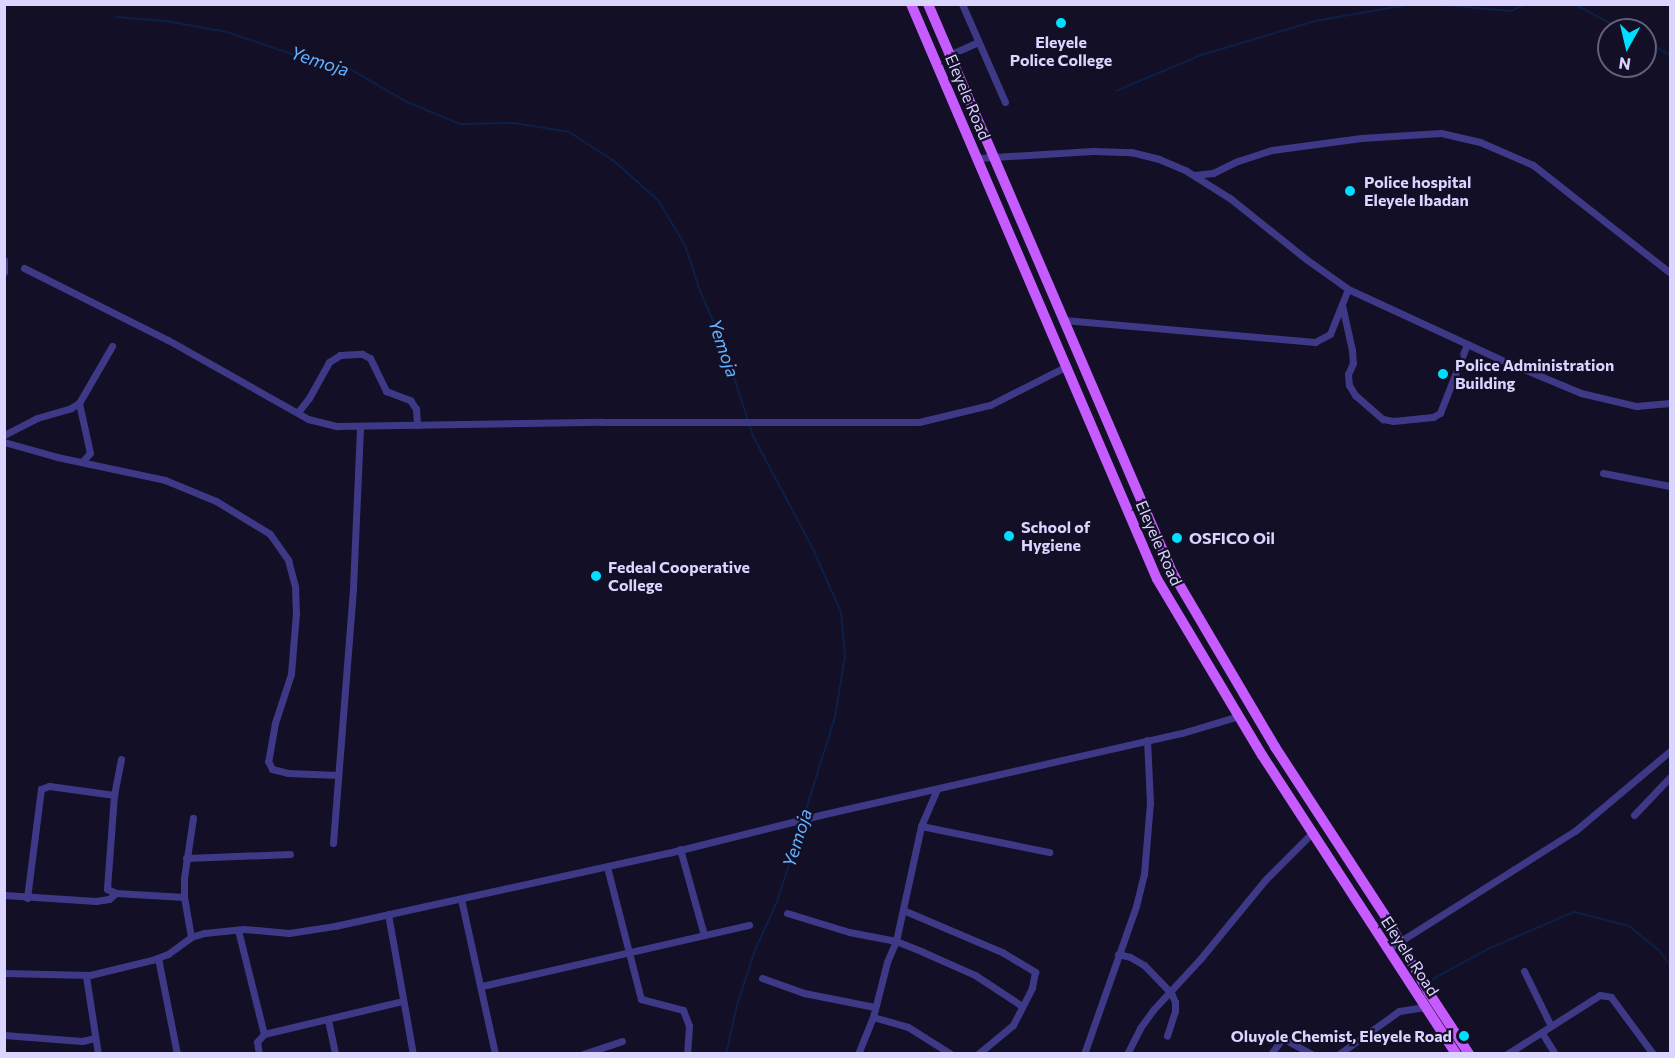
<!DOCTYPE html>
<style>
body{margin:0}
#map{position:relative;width:1675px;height:1058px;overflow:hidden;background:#130f26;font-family:Commissioner,sans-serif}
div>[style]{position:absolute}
.stream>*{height:2px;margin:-1px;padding:0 1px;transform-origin:1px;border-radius:1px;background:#0b2048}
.street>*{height:7px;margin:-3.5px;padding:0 3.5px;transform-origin:3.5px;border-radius:3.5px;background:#3e3986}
.primary>*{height:10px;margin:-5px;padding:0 5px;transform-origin:5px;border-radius:5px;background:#c65bff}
.dots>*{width:16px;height:16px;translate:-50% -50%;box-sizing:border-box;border:3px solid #130f26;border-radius:50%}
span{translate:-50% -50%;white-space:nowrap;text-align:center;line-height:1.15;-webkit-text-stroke:4.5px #130f26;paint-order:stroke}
.poi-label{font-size:16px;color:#dad4ff;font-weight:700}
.left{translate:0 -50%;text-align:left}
.right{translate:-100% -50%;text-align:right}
.street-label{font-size:16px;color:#dad4ff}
.water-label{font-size:18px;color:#62b2ff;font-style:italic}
.frame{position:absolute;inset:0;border:6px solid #dad4ff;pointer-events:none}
.north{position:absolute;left:1597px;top:18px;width:60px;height:60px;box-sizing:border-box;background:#130f26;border:2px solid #635e7d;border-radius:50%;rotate:188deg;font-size:16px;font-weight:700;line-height:24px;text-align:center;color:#dad4ff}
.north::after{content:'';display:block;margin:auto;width:21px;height:27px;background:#00dfff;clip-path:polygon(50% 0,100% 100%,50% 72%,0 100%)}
</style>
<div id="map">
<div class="stream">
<i style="left:1433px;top:4px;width:78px;rotate:5.1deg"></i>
<i style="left:1511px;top:11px;width:16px;rotate:-27deg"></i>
<i style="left:1574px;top:4px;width:55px;rotate:28deg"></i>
<i style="left:116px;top:17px;width:50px;rotate:4.6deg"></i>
<i style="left:166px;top:21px;width:62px;rotate:10.2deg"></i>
<i style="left:227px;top:32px;width:71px;rotate:18.9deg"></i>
<i style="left:294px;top:55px;width:58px;rotate:14deg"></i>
<i style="left:350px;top:69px;width:66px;rotate:30.1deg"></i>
<i style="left:407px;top:102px;width:57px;rotate:22.5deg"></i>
<i style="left:460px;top:124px;width:54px;rotate:-1.1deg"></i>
<i style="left:514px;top:123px;width:56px;rotate:9.3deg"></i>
<i style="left:569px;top:132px;width:54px;rotate:32.8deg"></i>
<i style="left:614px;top:161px;width:59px;rotate:41.6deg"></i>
<i style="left:658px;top:200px;width:52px;rotate:59deg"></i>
<i style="left:685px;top:245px;width:48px;rotate:71.9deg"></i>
<i style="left:700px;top:291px;width:57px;rotate:66.1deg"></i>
<i style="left:723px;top:343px;width:98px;rotate:72.1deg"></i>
<i style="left:753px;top:436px;width:128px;rotate:62deg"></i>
<i style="left:813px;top:549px;width:69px;rotate:66deg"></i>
<i style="left:841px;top:612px;width:44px;rotate:84.8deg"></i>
<i style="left:845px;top:656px;width:62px;rotate:99.3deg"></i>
<i style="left:835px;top:717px;width:104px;rotate:107.4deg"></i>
<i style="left:1645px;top:41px;width:29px;rotate:29deg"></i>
<i style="left:1116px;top:91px;width:92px;rotate:-23deg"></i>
<i style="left:1201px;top:55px;width:119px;rotate:-16.6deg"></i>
<i style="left:1315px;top:21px;width:97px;rotate:-10deg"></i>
<i style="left:1433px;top:979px;width:65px;rotate:-28.5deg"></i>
<i style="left:1490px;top:948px;width:91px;rotate:-23.2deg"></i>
<i style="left:1574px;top:912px;width:57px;rotate:14.3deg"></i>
<i style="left:1629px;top:926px;width:38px;rotate:39deg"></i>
<i style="left:1659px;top:950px;width:19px;rotate:54deg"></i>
<i style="left:726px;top:1054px;width:50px;rotate:-77.3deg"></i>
<i style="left:737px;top:1005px;width:58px;rotate:-71.9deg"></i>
<i style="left:755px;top:950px;width:53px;rotate:-65.4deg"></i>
<i style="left:777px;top:902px;width:85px;rotate:-72.2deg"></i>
</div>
<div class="street">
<i style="left:962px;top:4px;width:107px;rotate:66.3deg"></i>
<i style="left:949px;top:55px;width:32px;rotate:-24deg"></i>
<i style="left:978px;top:158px;width:115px;rotate:-3.5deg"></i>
<i style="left:1093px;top:151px;width:38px;rotate:2deg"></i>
<i style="left:1131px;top:152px;width:29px;rotate:14deg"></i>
<i style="left:1159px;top:159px;width:28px;rotate:23deg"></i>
<i style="left:1185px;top:170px;width:54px;rotate:32.2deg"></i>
<i style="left:1231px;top:199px;width:96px;rotate:38.7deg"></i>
<i style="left:1306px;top:259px;width:52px;rotate:35.5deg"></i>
<i style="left:1348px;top:289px;width:164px;rotate:24.8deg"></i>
<i style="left:1497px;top:358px;width:91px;rotate:22.6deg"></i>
<i style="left:1581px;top:393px;width:57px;rotate:13.3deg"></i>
<i style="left:1636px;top:406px;width:34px;rotate:-5deg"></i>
<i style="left:1194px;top:175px;width:19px;rotate:-6deg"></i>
<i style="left:1213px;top:173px;width:28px;rotate:-26deg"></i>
<i style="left:1238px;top:161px;width:36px;rotate:-18deg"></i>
<i style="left:1272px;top:150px;width:90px;rotate:-7.7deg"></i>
<i style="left:1361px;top:138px;width:80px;rotate:-3.6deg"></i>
<i style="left:1441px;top:133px;width:40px;rotate:13deg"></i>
<i style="left:1480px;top:142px;width:58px;rotate:23.5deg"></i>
<i style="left:1533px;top:165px;width:174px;rotate:38.2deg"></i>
<i style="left:4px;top:260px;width:12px;rotate:90deg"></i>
<i style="left:24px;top:268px;width:161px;rotate:26.6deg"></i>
<i style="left:168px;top:340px;width:161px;rotate:29.4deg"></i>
<i style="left:308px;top:419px;width:30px;rotate:14deg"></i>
<i style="left:337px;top:426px;width:265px;rotate:-0.9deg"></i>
<i style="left:602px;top:422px;width:317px"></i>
<i style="left:919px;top:422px;width:73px;rotate:-13.5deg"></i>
<i style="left:990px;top:405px;width:86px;rotate:-26.9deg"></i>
<i style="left:1342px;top:305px;width:46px;rotate:77.5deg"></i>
<i style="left:1352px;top:350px;width:13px;rotate:86deg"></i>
<i style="left:1353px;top:363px;width:12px;rotate:114deg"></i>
<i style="left:1348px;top:374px;width:11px;rotate:85deg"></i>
<i style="left:1349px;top:385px;width:12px;rotate:59deg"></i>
<i style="left:1355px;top:395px;width:37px;rotate:41deg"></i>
<i style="left:1383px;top:419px;width:10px;rotate:11deg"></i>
<i style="left:1393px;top:421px;width:40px;rotate:-5.7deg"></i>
<i style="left:1433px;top:417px;width:8px;rotate:-30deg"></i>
<i style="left:1440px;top:413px;width:74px;rotate:-68.6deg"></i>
<i style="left:1064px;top:320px;width:252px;rotate:5deg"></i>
<i style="left:1315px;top:342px;width:17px;rotate:-28deg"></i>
<i style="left:1330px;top:334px;width:48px;rotate:-68.2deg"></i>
<i style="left:79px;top:403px;width:51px;rotate:77.6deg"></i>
<i style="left:90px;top:453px;width:12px;rotate:132deg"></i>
<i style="left:298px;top:412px;width:18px;rotate:-52deg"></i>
<i style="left:309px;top:398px;width:41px;rotate:-60.9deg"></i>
<i style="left:329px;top:362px;width:13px;rotate:-32deg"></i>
<i style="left:340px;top:355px;width:22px;rotate:-3deg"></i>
<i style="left:362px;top:354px;width:9px;rotate:27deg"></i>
<i style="left:370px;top:358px;width:37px;rotate:64deg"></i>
<i style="left:386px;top:391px;width:26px;rotate:21deg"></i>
<i style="left:410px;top:400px;width:11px;rotate:56deg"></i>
<i style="left:416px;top:409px;width:16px;rotate:86deg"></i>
<i style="left:4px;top:435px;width:37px;rotate:-27deg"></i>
<i style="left:37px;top:418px;width:35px;rotate:-16deg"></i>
<i style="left:71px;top:408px;width:9px;rotate:-32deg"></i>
<i style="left:79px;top:403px;width:66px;rotate:-59.9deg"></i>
<i style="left:4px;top:442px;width:55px;rotate:15.8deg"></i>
<i style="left:57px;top:457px;width:110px;rotate:12deg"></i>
<i style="left:165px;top:480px;width:55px;rotate:22.4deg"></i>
<i style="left:216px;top:501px;width:63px;rotate:31.4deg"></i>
<i style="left:270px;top:534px;width:32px;rotate:55deg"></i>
<i style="left:288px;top:560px;width:28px;rotate:75deg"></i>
<i style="left:295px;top:587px;width:26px;rotate:88deg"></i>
<i style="left:296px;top:613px;width:61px;rotate:94.7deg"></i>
<i style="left:291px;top:674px;width:52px;rotate:108.1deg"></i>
<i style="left:275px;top:723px;width:39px;rotate:100deg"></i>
<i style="left:268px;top:761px;width:9px;rotate:63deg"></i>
<i style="left:272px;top:769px;width:16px;rotate:14deg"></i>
<i style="left:288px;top:773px;width:50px;rotate:2.3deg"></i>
<i style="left:1603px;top:473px;width:68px;rotate:11deg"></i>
<i style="left:121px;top:759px;width:37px;rotate:101deg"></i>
<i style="left:114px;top:795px;width:94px;rotate:94.3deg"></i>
<i style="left:107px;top:889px;width:10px;rotate:24deg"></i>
<i style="left:116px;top:893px;width:68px;rotate:3.4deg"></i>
<i style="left:1634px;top:815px;width:52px;rotate:-46.5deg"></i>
<i style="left:921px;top:826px;width:131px;rotate:11.5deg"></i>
<i style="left:333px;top:843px;width:256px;rotate:-85.5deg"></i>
<i style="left:353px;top:588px;width:161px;rotate:-87.5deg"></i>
<i style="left:680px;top:849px;width:89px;rotate:74.4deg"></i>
<i style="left:186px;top:858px;width:104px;rotate:-2.2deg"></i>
<i style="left:607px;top:867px;width:136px;rotate:75.6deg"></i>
<i style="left:641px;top:999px;width:43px;rotate:14.7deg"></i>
<i style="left:683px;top:1010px;width:17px;rotate:69deg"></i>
<i style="left:689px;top:1026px;width:28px;rotate:94deg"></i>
<i style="left:4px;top:895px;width:92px;rotate:3.7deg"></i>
<i style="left:96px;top:901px;width:13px;rotate:-9deg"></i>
<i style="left:109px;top:899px;width:9px;rotate:-41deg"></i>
<i style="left:27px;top:898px;width:110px;rotate:-82.7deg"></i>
<i style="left:41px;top:789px;width:9px;rotate:-21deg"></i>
<i style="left:49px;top:786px;width:66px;rotate:7.9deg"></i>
<i style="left:461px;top:899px;width:159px;rotate:77.6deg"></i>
<i style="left:903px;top:910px;width:108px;rotate:23deg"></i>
<i style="left:1002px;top:952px;width:39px;rotate:31deg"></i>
<i style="left:1035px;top:972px;width:16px;rotate:101deg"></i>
<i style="left:1032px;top:988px;width:42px;rotate:117.2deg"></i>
<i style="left:1013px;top:1025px;width:45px;rotate:140.4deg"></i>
<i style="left:787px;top:913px;width:65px;rotate:17deg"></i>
<i style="left:849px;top:932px;width:48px;rotate:10.8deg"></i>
<i style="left:896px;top:941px;width:29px;rotate:22deg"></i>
<i style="left:923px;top:952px;width:57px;rotate:23.9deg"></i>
<i style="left:975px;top:975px;width:56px;rotate:33.4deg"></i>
<i style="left:388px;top:914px;width:142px;rotate:79.9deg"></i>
<i style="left:238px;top:930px;width:107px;rotate:76deg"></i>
<i style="left:191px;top:937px;width:41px;rotate:-99.9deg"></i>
<i style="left:184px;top:897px;width:19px;rotate:-90deg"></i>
<i style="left:184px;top:878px;width:61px;rotate:-81.5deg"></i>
<i style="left:1388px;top:949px;width:221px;rotate:-32.3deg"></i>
<i style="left:1575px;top:831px;width:124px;rotate:-40.1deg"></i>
<i style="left:1118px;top:954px;width:12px;rotate:14deg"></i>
<i style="left:1130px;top:957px;width:16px;rotate:30deg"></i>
<i style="left:1144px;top:965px;width:39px;rotate:46deg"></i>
<i style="left:1171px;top:993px;width:10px;rotate:66deg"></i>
<i style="left:1175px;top:1002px;width:9px;rotate:90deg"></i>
<i style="left:1175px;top:1011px;width:26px;rotate:108deg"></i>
<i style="left:158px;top:958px;width:98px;rotate:78.8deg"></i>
<i style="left:1524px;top:971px;width:61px;rotate:63.9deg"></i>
<i style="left:4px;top:973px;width:86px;rotate:1.3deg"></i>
<i style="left:90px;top:975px;width:64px;rotate:-13.6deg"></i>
<i style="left:152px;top:960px;width:17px;rotate:-21deg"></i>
<i style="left:168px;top:954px;width:29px;rotate:-36deg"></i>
<i style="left:191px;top:937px;width:14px;rotate:-17deg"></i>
<i style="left:204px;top:933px;width:40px;rotate:-5.7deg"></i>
<i style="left:244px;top:929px;width:45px;rotate:5.1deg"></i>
<i style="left:289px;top:933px;width:47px;rotate:-8.7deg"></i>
<i style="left:335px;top:926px;width:341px;rotate:-12.4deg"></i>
<i style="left:668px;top:853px;width:157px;rotate:-14deg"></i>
<i style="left:820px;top:815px;width:371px;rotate:-12.8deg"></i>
<i style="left:1182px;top:733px;width:59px;rotate:-16.6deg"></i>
<i style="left:86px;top:976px;width:79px;rotate:81.3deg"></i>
<i style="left:762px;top:978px;width:45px;rotate:19.7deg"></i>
<i style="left:804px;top:993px;width:72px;rotate:11.2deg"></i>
<i style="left:482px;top:986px;width:274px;rotate:-12.9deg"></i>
<i style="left:873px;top:1017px;width:36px;rotate:16deg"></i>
<i style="left:908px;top:1027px;width:51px;rotate:32.1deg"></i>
<i style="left:328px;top:1020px;width:35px;rotate:78deg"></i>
<i style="left:1542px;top:1033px;width:25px;rotate:58deg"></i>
<i style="left:4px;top:1035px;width:78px;rotate:4.4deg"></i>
<i style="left:82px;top:1041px;width:13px;rotate:-13deg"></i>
<i style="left:259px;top:1054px;width:12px;rotate:-99deg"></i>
<i style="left:257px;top:1042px;width:11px;rotate:-49deg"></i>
<i style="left:264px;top:1034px;width:143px;rotate:-13.4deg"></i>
<i style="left:583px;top:1054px;width:41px;rotate:-18.4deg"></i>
<i style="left:858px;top:1054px;width:40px;rotate:-68deg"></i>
<i style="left:873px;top:1017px;width:57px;rotate:-75.7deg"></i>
<i style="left:887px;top:962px;width:23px;rotate:-67deg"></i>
<i style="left:896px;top:941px;width:118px;rotate:-77.7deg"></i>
<i style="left:921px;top:826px;width:40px;rotate:-66.6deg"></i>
<i style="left:1084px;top:1054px;width:157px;rotate:-70.6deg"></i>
<i style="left:1136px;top:906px;width:33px;rotate:-76deg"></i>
<i style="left:1144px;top:874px;width:71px;rotate:-85.2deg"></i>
<i style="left:1150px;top:803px;width:63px;rotate:-92.7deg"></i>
<i style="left:1127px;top:1054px;width:29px;rotate:-63deg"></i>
<i style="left:1140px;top:1028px;width:22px;rotate:-54deg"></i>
<i style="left:1153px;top:1010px;width:71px;rotate:-47.3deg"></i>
<i style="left:1201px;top:958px;width:102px;rotate:-50.6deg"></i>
<i style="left:1266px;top:879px;width:66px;rotate:-45deg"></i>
<i style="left:1271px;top:1054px;width:17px;rotate:-54deg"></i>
<i style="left:1281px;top:1040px;width:5px"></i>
<i style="left:1286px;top:1040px;width:29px;rotate:29deg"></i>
<i style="left:1339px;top:1054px;width:74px;rotate:-35.6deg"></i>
<i style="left:1399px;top:1011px;width:26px;rotate:-9deg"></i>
<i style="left:1507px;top:1054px;width:110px;rotate:-32.4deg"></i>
<i style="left:1600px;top:995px;width:11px;rotate:10deg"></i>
<i style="left:1611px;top:997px;width:71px;rotate:53.6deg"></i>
</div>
<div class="primary">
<i style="left:911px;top:4px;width:625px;rotate:66.84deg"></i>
<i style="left:1157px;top:579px;width:205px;rotate:59.2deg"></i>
<i style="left:1262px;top:755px;width:356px;rotate:57deg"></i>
<i style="left:928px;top:4px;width:618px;rotate:66.75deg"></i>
<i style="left:1172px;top:572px;width:203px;rotate:59.5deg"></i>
<i style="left:1275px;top:747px;width:205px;rotate:56.9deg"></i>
<i style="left:1387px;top:919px;width:85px;rotate:60.4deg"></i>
<i style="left:1429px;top:993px;width:73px;rotate:56.7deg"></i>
</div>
<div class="dots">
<i style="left:1061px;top:23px;background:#00dfff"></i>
<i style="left:1350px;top:191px;background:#00dfff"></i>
<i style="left:1443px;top:374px;background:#00dfff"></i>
<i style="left:1009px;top:536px;background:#00dfff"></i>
<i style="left:1177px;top:538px;background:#00dfff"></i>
<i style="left:596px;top:576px;background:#00dfff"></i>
<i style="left:1464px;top:1036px;background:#00dfff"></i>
</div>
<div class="poi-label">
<span style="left:1061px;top:51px">Eleyele<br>Police College</span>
<span class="left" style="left:1364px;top:191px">Police hospital<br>Eleyele Ibadan</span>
<span class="left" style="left:1455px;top:374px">Police Administration<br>Building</span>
<span class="left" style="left:1021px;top:536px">School of<br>Hygiene</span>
<span class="left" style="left:1189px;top:538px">OSFICO Oil</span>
<span class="left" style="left:608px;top:576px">Fedeal Cooperative<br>College</span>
<span class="right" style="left:1452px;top:1036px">Oluyole Chemist, Eleyele Road</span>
</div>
<div class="street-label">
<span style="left:968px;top:97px;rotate:67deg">Eleyele Road</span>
<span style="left:1159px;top:543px;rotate:66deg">Eleyele Road</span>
<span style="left:1410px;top:956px;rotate:57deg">Eleyele Road</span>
</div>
<div class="water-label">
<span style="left:320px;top:61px;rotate:18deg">Yemoja</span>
<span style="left:724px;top:348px;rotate:71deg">Yemoja</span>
<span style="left:797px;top:838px;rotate:-73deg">Yemoja</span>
</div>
<div class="frame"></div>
<div class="north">N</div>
</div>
